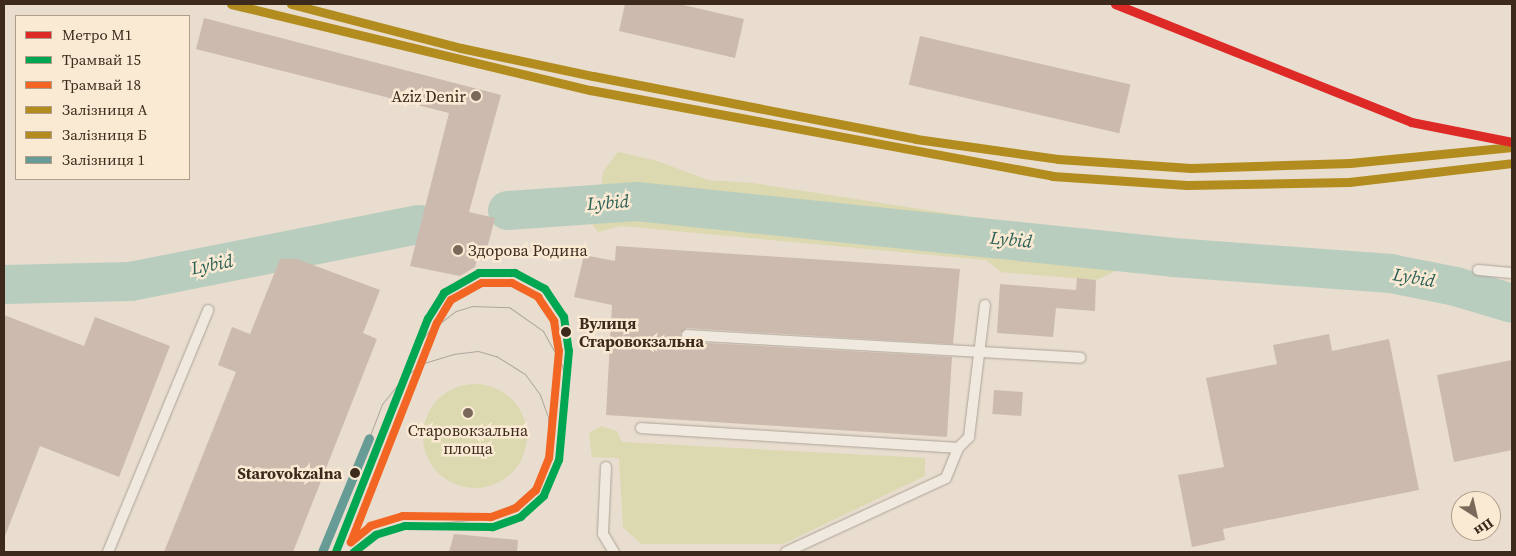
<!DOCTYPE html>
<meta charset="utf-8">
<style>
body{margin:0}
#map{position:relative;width:1516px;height:556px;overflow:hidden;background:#e8ddce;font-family:"Source Serif 4",serif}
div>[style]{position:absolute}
.green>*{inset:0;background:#dcd8af}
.round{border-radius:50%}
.river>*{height:39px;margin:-19.5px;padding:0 19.5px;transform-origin:19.5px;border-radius:19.5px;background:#b9cdbf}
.building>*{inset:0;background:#ccbaae;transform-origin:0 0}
.roads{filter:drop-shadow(0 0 1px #ada297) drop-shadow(0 0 1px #ada297)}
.lane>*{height:10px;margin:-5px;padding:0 5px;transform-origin:5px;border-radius:5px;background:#f0e9e0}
.tram>*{height:1px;margin:-0.5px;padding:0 0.5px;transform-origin:0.5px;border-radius:0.5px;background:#afa8a1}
.rail-1>*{height:9px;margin:-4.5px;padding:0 4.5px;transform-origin:4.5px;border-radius:4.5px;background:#b28c1e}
.rail-2>*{height:9px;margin:-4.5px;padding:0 4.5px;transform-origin:4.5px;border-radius:4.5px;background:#b28c1e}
.rail-3>*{height:9px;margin:-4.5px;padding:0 4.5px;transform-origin:4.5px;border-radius:4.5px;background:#679b95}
.tram-1>*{height:8px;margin:-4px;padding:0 4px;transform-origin:4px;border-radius:4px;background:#00a651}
.tram-2>*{height:8px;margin:-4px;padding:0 4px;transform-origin:4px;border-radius:4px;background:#f26522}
.metro-1>*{height:9px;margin:-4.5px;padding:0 4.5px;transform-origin:4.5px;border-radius:4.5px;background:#dd2a26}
.dots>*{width:14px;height:14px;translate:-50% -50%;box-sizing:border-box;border:2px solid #faead3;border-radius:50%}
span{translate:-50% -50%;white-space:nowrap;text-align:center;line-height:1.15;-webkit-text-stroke:5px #faead3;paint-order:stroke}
.poi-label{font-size:16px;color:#3e291d}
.right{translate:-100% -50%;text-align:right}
.left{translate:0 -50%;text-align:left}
.stop-label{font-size:16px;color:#3e291d;font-weight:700}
.water-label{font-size:18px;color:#2a6056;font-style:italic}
.frame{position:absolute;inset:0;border:5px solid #3e291d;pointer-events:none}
.legend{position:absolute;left:15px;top:15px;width:175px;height:165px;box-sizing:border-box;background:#faead3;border:1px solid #af9d8a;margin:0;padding:6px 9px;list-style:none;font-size:15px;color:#3e291d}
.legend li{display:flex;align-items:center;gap:10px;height:25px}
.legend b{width:25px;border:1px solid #af9d8a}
.north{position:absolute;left:1451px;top:491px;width:50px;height:50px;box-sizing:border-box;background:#faead3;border:1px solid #af9d8a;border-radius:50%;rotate:145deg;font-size:14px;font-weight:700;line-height:20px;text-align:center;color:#3e291d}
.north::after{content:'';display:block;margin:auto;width:18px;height:22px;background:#7a685b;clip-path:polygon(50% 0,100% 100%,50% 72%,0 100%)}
</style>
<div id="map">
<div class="green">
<i style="clip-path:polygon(618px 152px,657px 161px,708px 180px,752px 183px,1010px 223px,1036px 233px,1112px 240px,1135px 246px,1134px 263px,1096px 280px,1001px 272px,986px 260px,621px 226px,598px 232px,591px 222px,600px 198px,603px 172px)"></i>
<i class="round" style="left:423px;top:384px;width:104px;height:104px"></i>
<i style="clip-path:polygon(601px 426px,617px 431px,622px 442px,925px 458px,925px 476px,783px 544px,641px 544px,623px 527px,619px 458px,592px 457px,589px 433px)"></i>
</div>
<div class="river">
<i style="left:507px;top:210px;width:129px;rotate:-4deg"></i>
<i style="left:636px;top:201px;width:540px;rotate:5.95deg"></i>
<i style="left:1173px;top:257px;width:218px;rotate:4.2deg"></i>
<i style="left:1390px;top:273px;width:66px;rotate:11.3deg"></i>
<i style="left:1455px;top:286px;width:59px;rotate:16.6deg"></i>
<i style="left:4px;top:284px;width:126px;rotate:-1.4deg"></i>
<i style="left:130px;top:281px;width:294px;rotate:-11.2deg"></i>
</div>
<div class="building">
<i style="clip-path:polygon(625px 4px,679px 4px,744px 19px,735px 58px,619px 31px)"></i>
<i style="clip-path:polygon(204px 18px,501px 95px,469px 212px,495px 218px,484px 260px,477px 259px,475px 267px,460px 276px,410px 266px,449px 113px,196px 49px)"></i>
<i style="left:920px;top:36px;width:216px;height:50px;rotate:13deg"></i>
<i style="clip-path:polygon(616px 246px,960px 269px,953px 344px,687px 328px,680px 334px,687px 342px,952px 357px,947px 437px,606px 415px,612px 305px,574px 297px,584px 255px,615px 261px)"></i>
<i style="clip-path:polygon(280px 259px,297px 259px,380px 290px,363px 333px,377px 339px,293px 552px,164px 552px,236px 372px,218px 365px,232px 327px,250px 334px)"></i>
<i style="clip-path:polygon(1077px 278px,1096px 280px,1095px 311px,1056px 308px,1053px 337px,997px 333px,1000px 284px,1076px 290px)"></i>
<i style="clip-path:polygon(4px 315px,84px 346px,95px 317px,170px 346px,119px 477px,40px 446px,5px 536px)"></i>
<i style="clip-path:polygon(1329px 334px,1332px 351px,1389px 339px,1419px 490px,1223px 529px,1225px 540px,1192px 547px,1178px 475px,1224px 467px,1206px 378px,1277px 364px,1273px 345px)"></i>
<i style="clip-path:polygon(1512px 360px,1512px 450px,1454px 462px,1437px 375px)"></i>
<i style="left:994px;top:390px;width:29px;height:24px;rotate:4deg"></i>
<i style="clip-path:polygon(454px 534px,518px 540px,517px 552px,449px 552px)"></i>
</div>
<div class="roads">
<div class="lane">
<i style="left:1478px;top:270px;width:34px;rotate:5deg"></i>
<i style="left:687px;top:335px;width:394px;rotate:3.3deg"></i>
<i style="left:641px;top:428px;width:318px;rotate:3.6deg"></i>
<i style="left:606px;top:467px;width:67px;rotate:92.6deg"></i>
<i style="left:603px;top:534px;width:21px;rotate:59deg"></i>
<i style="left:108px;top:552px;width:262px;rotate:-67.5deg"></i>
<i style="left:786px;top:552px;width:176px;rotate:-24.8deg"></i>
<i style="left:946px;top:478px;width:32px;rotate:-68deg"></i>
<i style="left:958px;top:448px;width:16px;rotate:-45deg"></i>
<i style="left:969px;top:437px;width:133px;rotate:-83.1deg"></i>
</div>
</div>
<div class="tram">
<i style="left:417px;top:347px;width:19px;rotate:-54deg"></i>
<i style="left:428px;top:332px;width:35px;rotate:-37deg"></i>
<i style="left:456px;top:311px;width:17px;rotate:-17deg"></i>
<i style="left:472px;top:306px;width:37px;rotate:2deg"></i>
<i style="left:509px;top:307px;width:42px;rotate:35.2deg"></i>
<i style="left:543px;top:331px;width:39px;rotate:61deg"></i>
<i style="left:562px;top:365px;width:23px;rotate:80deg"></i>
<i style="left:369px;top:438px;width:36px;rotate:-69deg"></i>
<i style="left:382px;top:404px;width:36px;rotate:-51deg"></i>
<i style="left:405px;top:376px;width:23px;rotate:-34deg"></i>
<i style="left:424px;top:363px;width:30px;rotate:-17deg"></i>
<i style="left:453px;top:354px;width:25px;rotate:-7deg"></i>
<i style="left:478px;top:351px;width:19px;rotate:16deg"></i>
<i style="left:496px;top:356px;width:34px;rotate:32deg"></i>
<i style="left:525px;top:374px;width:26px;rotate:54deg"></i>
<i style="left:540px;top:395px;width:23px;rotate:70deg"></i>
<i style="left:548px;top:417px;width:24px;rotate:85deg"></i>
<i style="left:550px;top:441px;width:25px;rotate:102deg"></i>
<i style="left:545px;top:465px;width:26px;rotate:119deg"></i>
<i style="left:532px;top:488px;width:24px;rotate:138deg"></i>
<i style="left:514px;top:504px;width:37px;rotate:156deg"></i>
<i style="left:480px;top:519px;width:64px;rotate:174.6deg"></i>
</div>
<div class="rail-1">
<i style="left:231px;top:4px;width:369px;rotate:13.5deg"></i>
<i style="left:590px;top:90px;width:470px;rotate:10.5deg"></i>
<i style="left:1052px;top:176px;width:135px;rotate:3.8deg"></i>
<i style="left:1187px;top:185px;width:162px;rotate:-1.1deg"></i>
<i style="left:1349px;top:182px;width:164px;rotate:-6.6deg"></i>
</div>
<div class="rail-2">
<i style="left:291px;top:4px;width:176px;rotate:14.5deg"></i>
<i style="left:461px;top:48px;width:135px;rotate:12deg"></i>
<i style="left:593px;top:76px;width:329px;rotate:11deg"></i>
<i style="left:916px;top:139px;width:143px;rotate:8deg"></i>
<i style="left:1058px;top:159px;width:133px;rotate:3.9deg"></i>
<i style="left:1191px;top:168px;width:159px;rotate:-1.8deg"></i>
<i style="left:1350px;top:163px;width:163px;rotate:-5.6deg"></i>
</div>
<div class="rail-3">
<i style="left:322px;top:552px;width:123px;rotate:-67.6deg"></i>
</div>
<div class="tram-1">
<i style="left:336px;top:552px;width:251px;rotate:-68.5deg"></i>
<i style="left:428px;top:319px;width:31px;rotate:-58deg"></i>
<i style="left:444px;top:293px;width:40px;rotate:-29.7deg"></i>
<i style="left:479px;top:273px;width:36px"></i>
<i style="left:515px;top:273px;width:34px;rotate:28deg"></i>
<i style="left:545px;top:289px;width:34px;rotate:56deg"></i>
<i style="left:564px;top:317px;width:34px;rotate:82deg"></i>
<i style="left:569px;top:351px;width:109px;rotate:95.2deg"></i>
<i style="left:559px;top:460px;width:39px;rotate:113deg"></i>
<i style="left:544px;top:496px;width:31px;rotate:138deg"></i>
<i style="left:521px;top:517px;width:30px;rotate:160deg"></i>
<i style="left:493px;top:527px;width:88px;rotate:-179.3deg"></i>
<i style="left:405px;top:526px;width:30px;rotate:163deg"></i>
<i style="left:376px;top:535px;width:28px;rotate:142deg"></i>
</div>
<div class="tram-2">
<i style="left:482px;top:283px;width:30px"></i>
<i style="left:512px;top:283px;width:30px;rotate:28deg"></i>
<i style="left:538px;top:297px;width:29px;rotate:56deg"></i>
<i style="left:554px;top:321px;width:30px;rotate:81deg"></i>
<i style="left:559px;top:351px;width:107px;rotate:95.3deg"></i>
<i style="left:549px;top:458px;width:35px;rotate:112deg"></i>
<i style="left:536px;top:490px;width:27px;rotate:138deg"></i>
<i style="left:516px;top:508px;width:27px;rotate:160deg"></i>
<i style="left:491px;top:517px;width:88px;rotate:-179.3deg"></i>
<i style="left:403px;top:516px;width:34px;rotate:163deg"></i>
<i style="left:371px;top:526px;width:26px;rotate:141deg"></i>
<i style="left:351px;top:542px;width:235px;rotate:-68.6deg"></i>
<i style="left:437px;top:323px;width:27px;rotate:-59deg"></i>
<i style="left:451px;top:300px;width:35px;rotate:-29deg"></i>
</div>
<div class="metro-1">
<i style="left:1115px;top:4px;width:319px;rotate:21.7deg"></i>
<i style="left:1411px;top:122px;width:103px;rotate:11.2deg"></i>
</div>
<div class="dots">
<i style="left:476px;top:96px;background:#7a685b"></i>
<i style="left:458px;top:250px;background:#7a685b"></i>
<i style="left:566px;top:332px;background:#3e291d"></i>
<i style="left:468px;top:413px;background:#7a685b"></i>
<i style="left:355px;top:473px;background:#3e291d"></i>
</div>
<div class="poi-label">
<span class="right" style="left:466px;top:96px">Aziz Denir</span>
<span class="left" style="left:468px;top:250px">Здорова Родина</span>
<span style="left:468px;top:439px">Старовокзальна<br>площа</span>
</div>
<div class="stop-label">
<span class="left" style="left:579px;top:332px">Вулиця<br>Старовокзальна</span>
<span class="right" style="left:342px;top:473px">Starovokzalna</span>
</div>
<div class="water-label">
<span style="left:608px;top:203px;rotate:-4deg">Lybid</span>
<span style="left:1011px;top:240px;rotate:6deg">Lybid</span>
<span style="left:212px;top:265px;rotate:-11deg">Lybid</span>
<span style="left:1414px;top:278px;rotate:10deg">Lybid</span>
</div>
<div class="frame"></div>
<ul class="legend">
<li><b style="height:6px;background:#dd2a26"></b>Метро M1</li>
<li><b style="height:6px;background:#00a651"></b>Трамвай 15</li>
<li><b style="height:6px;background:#f26522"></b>Трамвай 18</li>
<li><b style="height:6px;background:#b28c1e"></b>Залізниця A</li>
<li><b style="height:6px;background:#b28c1e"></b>Залізниця Б</li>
<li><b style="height:6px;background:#679b95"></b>Залізниця 1</li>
</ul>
<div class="north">Пн</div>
</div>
